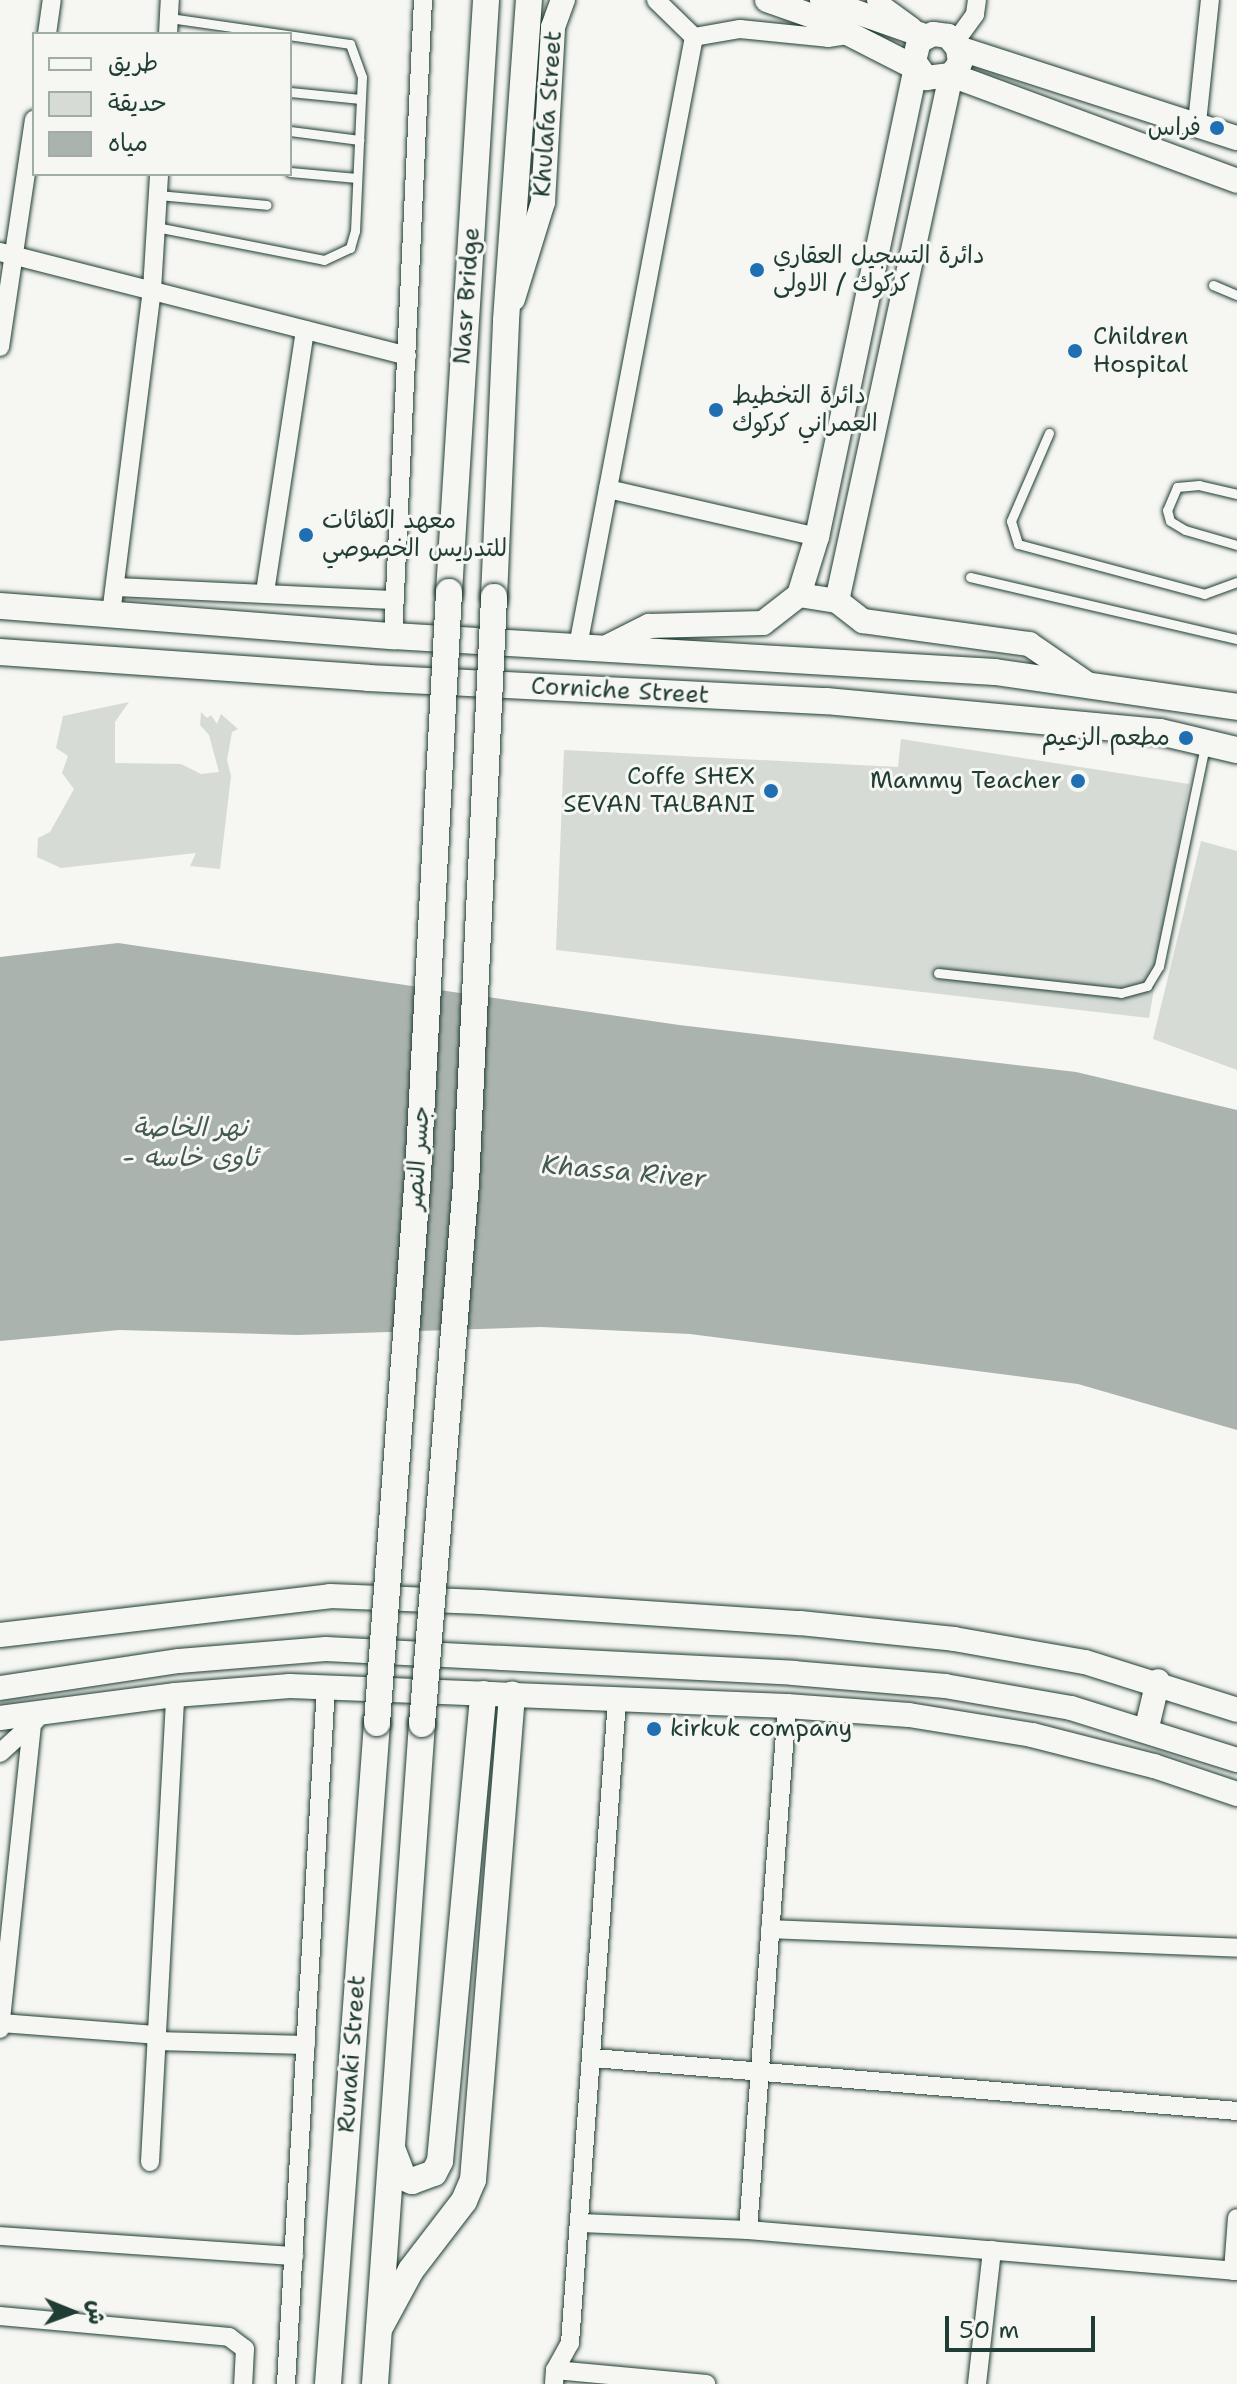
<!DOCTYPE html>
<meta charset="utf-8">
<style>
body{margin:0}
#map{position:relative;width:1237px;height:2384px;overflow:hidden;background:#f6f6f2;font-family:"Shantell Sans","Playpen Sans Arabic",sans-serif}
div>[style]{position:absolute}
.green>*{inset:0;background:#d6dbd6}
.water>*{inset:0;background:#aab3ae}
.roads{filter:drop-shadow(0 0 2px #1f3d34) drop-shadow(0 0 2px #1f3d34)}
.lane>*{height:9px;margin:-4.5px;padding:0 4.5px;transform-origin:4.5px;border-radius:4.5px;background:#f6f6f2}
.street>*{height:18px;margin:-9px;padding:0 9px;transform-origin:9px;border-radius:9px;background:#f6f6f2}
.secondary>*{height:24px;margin:-12px;padding:0 12px;transform-origin:12px;border-radius:12px;background:#f6f6f2}
.primary>*{height:26px;margin:-13px;padding:0 13px;transform-origin:13px;border-radius:13px;background:#f6f6f2}
.bridges{filter:drop-shadow(0 0 2px #1f3d34) drop-shadow(0 0 2px #1f3d34)}
.primary-bridge>*{height:26px;margin:-13px;padding:0 13px;transform-origin:13px;border-radius:13px;background:#f6f6f2}
.dots>*{width:22px;height:22px;translate:-50% -50%;box-sizing:border-box;border:4px solid #f6f6f2;border-radius:50%}
span{translate:-50% -50%;white-space:nowrap;text-align:center;line-height:1.15;-webkit-text-stroke:6px #f6f6f2;paint-order:stroke}
.street-label{font-size:24px;color:#1f3d34}
.poi-label{font-size:24px;color:#1f3d34}
.right{translate:-100% -50%;text-align:right}
.left{translate:0 -50%;text-align:left}
.water-label{font-size:26px;color:#425a52;font-style:italic}
.legend{position:absolute;left:32px;top:32px;width:260px;height:144px;box-sizing:border-box;background:#f6f6f2;border:2px solid #a0aca6;margin:0;padding:10px 14px;list-style:none;font-size:24px;color:#1f3d34}
.legend li{display:flex;align-items:center;gap:16px;height:40px}
.legend b{width:40px;border:2px solid #a0aca6}
.north{position:absolute;left:32px;top:2272px;width:80px;height:80px;-webkit-text-stroke:6px #f6f6f2;paint-order:stroke;rotate:91deg;font-size:22px;font-weight:700;line-height:32px;text-align:center;color:#1f3d34}
.north::after{content:'';display:block;margin:auto;width:28px;height:36px;background:#1f3d34;clip-path:polygon(50% 0,100% 100%,50% 72%,0 100%)}
.scale{position:absolute;left:945px;top:2316px;width:150px;height:36px;box-sizing:border-box;border:4px solid #1f3d34;border-top:0;padding-left:10px;font-size:24px;line-height:28px;white-space:nowrap;color:#1f3d34;-webkit-text-stroke:6px #f6f6f2;paint-order:stroke}
</style>
<div id="map">
<div class="green">
<i style="clip-path:polygon(129px 702px,115px 722px,115px 763px,181px 764px,201px 774px,219px 772px,209px 735px,200px 725px,201px 712px,207px 718px,211px 715px,217px 724px,221px 714px,238px 729px,232px 732px,227px 760px,231px 776px,220px 869px,190px 866px,196px 853px,61px 868px,37px 857px,38px 838px,50px 832px,74px 789px,62px 773px,68px 756px,56px 748px,63px 716px)"></i>
<i style="clip-path:polygon(901px 739px,1189px 784px,1149px 1018px,556px 950px,564px 750px,898px 767px)"></i>
<i style="clip-path:polygon(1201px 841px,1237px 851px,1237px 1070px,1153px 1039px)"></i>
</div>
<div class="water">
<i style="clip-path:polygon(118px 943px,679px 1025px,1076px 1072px,1237px 1110px,1237px 1430px,1078px 1384px,690px 1334px,541px 1327px,297px 1335px,119px 1330px,0 1341px,0 957px)"></i>
</div>
<div class="roads">
<div class="lane">
<i style="left:290px;top:92px;width:71px;rotate:5.6deg"></i>
<i style="left:290px;top:131px;width:70px;rotate:7.4deg"></i>
<i style="left:290px;top:172px;width:67px;rotate:5.1deg"></i>
<i style="left:158px;top:195px;width:109px;rotate:5.2deg"></i>
<i style="left:156px;top:227px;width:171px;rotate:11.1deg"></i>
<i style="left:324px;top:260px;width:29px;rotate:-25deg"></i>
<i style="left:350px;top:248px;width:18px;rotate:-74deg"></i>
<i style="left:355px;top:231px;width:154px;rotate:-87.4deg"></i>
<i style="left:362px;top:77px;width:35px;rotate:-110deg"></i>
<i style="left:350px;top:44px;width:183px;rotate:-171.8deg"></i>
<i style="left:1213px;top:285px;width:26px;rotate:23deg"></i>
<i style="left:1049px;top:433px;width:96px;rotate:113.4deg"></i>
<i style="left:1011px;top:521px;width:24px;rotate:73deg"></i>
<i style="left:1018px;top:544px;width:193px;rotate:15deg"></i>
<i style="left:1204px;top:594px;width:35px;rotate:-20deg"></i>
<i style="left:1237px;top:494px;width:39px;rotate:-167deg"></i>
<i style="left:1199px;top:485px;width:22px;rotate:175deg"></i>
<i style="left:1177px;top:487px;width:25px;rotate:113deg"></i>
<i style="left:1167px;top:510px;width:11px;rotate:75deg"></i>
<i style="left:1170px;top:521px;width:17px;rotate:31deg"></i>
<i style="left:1185px;top:530px;width:54px;rotate:16.1deg"></i>
<i style="left:970px;top:577px;width:274px;rotate:13.1deg"></i>
<i style="left:938px;top:973px;width:184px;rotate:6.2deg"></i>
<i style="left:1121px;top:993px;width:27px;rotate:-15deg"></i>
<i style="left:1147px;top:986px;width:23px;rotate:-59deg"></i>
<i style="left:1159px;top:966px;width:226px;rotate:-78.2deg"></i>
</div>
<div class="street">
<i style="left:656px;top:0;width:53px;rotate:44.2deg"></i>
<i style="left:876px;top:0;width:46px;rotate:36.1deg"></i>
<i style="left:47px;top:34px;width:34px;rotate:-82deg"></i>
<i style="left:168px;top:34px;width:34px;rotate:-87deg"></i>
<i style="left:694px;top:37px;width:47px;rotate:-9.9deg"></i>
<i style="left:740px;top:29px;width:88px;rotate:5.8deg"></i>
<i style="left:828px;top:38px;width:24px;rotate:-9deg"></i>
<i style="left:955px;top:42px;width:34px;rotate:-54deg"></i>
<i style="left:975px;top:14px;width:14px;rotate:-82deg"></i>
<i style="left:1197px;top:123px;width:124px;rotate:-84deg"></i>
<i style="left:0;top:252px;width:420px;rotate:14.3deg"></i>
<i style="left:0;top:347px;width:230px;rotate:-81.5deg"></i>
<i style="left:608px;top:489px;width:214px;rotate:12.9deg"></i>
<i style="left:115px;top:587px;width:279px;rotate:2.7deg"></i>
<i style="left:265px;top:592px;width:265px;rotate:-81.3deg"></i>
<i style="left:111px;top:614px;width:327px;rotate:-82.8deg"></i>
<i style="left:152px;top:290px;width:116px;rotate:-86.5deg"></i>
<i style="left:393px;top:636px;width:637px;rotate:-87.3deg"></i>
<i style="left:578px;top:646px;width:620px;rotate:-79.22deg"></i>
<i style="left:0;top:1753px;width:49px;rotate:-42.5deg"></i>
<i style="left:770px;top:1929px;width:467px;rotate:2.3deg"></i>
<i style="left:1px;top:2023px;width:155px;rotate:4.4deg"></i>
<i style="left:0;top:2029px;width:308px;rotate:-84deg"></i>
<i style="left:156px;top:2041px;width:150px;rotate:1.5deg"></i>
<i style="left:593px;top:2058px;width:646px;rotate:4.7deg"></i>
<i style="left:150px;top:2162px;width:468px;rotate:-86.9deg"></i>
<i style="left:581px;top:2223px;width:167px;rotate:2.4deg"></i>
<i style="left:748px;top:2230px;width:491px;rotate:4.8deg"></i>
<i style="left:748px;top:2230px;width:525px;rotate:-85.74deg"></i>
<i style="left:0;top:2236px;width:295px;rotate:3.9deg"></i>
<i style="left:1233px;top:2271px;width:53px;rotate:-85.7deg"></i>
<i style="left:0;top:2316px;width:230px;rotate:5.2deg"></i>
<i style="left:229px;top:2337px;width:20px;rotate:37deg"></i>
<i style="left:245px;top:2349px;width:35px;rotate:93deg"></i>
<i style="left:555px;top:2370px;width:152px;rotate:5.3deg"></i>
<i style="left:286px;top:2384px;width:699px;rotate:-86.72deg"></i>
<i style="left:554px;top:2384px;width:14px;rotate:-86deg"></i>
<i style="left:555px;top:2370px;width:31px;rotate:-61deg"></i>
<i style="left:570px;top:2343px;width:645px;rotate:-85.82deg"></i>
<i style="left:977px;top:2384px;width:135px;rotate:-83.6deg"></i>
</div>
<div class="secondary">
<i style="left:822px;top:0;width:109px;rotate:19.3deg"></i>
<i style="left:958px;top:48px;width:293px;rotate:17.9deg"></i>
<i style="left:513px;top:299px;width:102px;rotate:-72.8deg"></i>
<i style="left:543px;top:202px;width:175px;rotate:-86.7deg"></i>
<i style="left:553px;top:27px;width:29px;rotate:-70deg"></i>
<i style="left:799px;top:595px;width:38px;rotate:9deg"></i>
<i style="left:837px;top:601px;width:33px;rotate:38deg"></i>
<i style="left:863px;top:621px;width:168px;rotate:7.9deg"></i>
<i style="left:1029px;top:644px;width:74px;rotate:34.5deg"></i>
<i style="left:837px;top:601px;width:538px;rotate:-77.77deg"></i>
<i style="left:951px;top:75px;width:15px;rotate:-53deg"></i>
<i style="left:960px;top:63px;width:15px;rotate:-98deg"></i>
<i style="left:958px;top:48px;width:16px;rotate:-130deg"></i>
<i style="left:948px;top:36px;width:15px;rotate:-172deg"></i>
<i style="left:933px;top:34px;width:16px;rotate:153deg"></i>
<i style="left:919px;top:41px;width:21px;rotate:104deg"></i>
<i style="left:914px;top:61px;width:21px;rotate:55deg"></i>
<i style="left:926px;top:78px;width:25px;rotate:-7deg"></i>
<i style="left:951px;top:75px;width:305px;rotate:20.3deg"></i>
<i style="left:609px;top:646px;width:45px;rotate:-26.6deg"></i>
<i style="left:649px;top:626px;width:114px;rotate:-1.5deg"></i>
<i style="left:763px;top:623px;width:46px;rotate:-37.9deg"></i>
<i style="left:799px;top:595px;width:61px;rotate:-72.8deg"></i>
<i style="left:817px;top:537px;width:479px;rotate:-78.1deg"></i>
<i style="left:916px;top:68px;width:110px;rotate:-153deg"></i>
<i style="left:818px;top:18px;width:54px;rotate:-160.6deg"></i>
<i style="left:0;top:1635px;width:332px;rotate:-6.7deg"></i>
<i style="left:330px;top:1596px;width:151px;rotate:2.3deg"></i>
<i style="left:481px;top:1602px;width:320px;rotate:3.8deg"></i>
<i style="left:800px;top:1623px;width:155px;rotate:5.9deg"></i>
<i style="left:954px;top:1639px;width:133px;rotate:10deg"></i>
<i style="left:1085px;top:1662px;width:159px;rotate:17.5deg"></i>
<i style="left:0;top:1688px;width:181px;rotate:-8.6deg"></i>
<i style="left:179px;top:1661px;width:147px;rotate:-4.7deg"></i>
<i style="left:326px;top:1649px;width:468px;rotate:2.9deg"></i>
<i style="left:793px;top:1673px;width:153px;rotate:4.9deg"></i>
<i style="left:945px;top:1686px;width:128px;rotate:9.9deg"></i>
<i style="left:1071px;top:1708px;width:174px;rotate:17.4deg"></i>
<i style="left:0;top:1718px;width:177px;rotate:-7.5deg"></i>
<i style="left:175px;top:1695px;width:115px;rotate:-4.5deg"></i>
<i style="left:290px;top:1686px;width:497px;rotate:2.3deg"></i>
<i style="left:787px;top:1706px;width:122px;rotate:4.2deg"></i>
<i style="left:909px;top:1715px;width:125px;rotate:9.2deg"></i>
<i style="left:1032px;top:1735px;width:126px;rotate:14.3deg"></i>
<i style="left:1154px;top:1766px;width:88px;rotate:18.6deg"></i>
<i style="left:1147px;top:1727px;width:47px;rotate:-76.6deg"></i>
</div>
<div class="primary">
<i style="left:449px;top:592px;width:593px;rotate:-86.42deg"></i>
<i style="left:494px;top:597px;width:277px;rotate:-87.5deg"></i>
<i style="left:506px;top:320px;width:321px;rotate:-85.9deg"></i>
<i style="left:0;top:606px;width:394px;rotate:4.4deg"></i>
<i style="left:393px;top:636px;width:603px;rotate:3.42deg"></i>
<i style="left:995px;top:672px;width:245px;rotate:8.2deg"></i>
<i style="left:0;top:652px;width:369px;rotate:4deg"></i>
<i style="left:368px;top:678px;width:459px;rotate:2.9deg"></i>
<i style="left:826px;top:701px;width:335px;rotate:5.3deg"></i>
<i style="left:1160px;top:732px;width:79px;rotate:13.2deg"></i>
<i style="left:393px;top:2151px;width:28px;rotate:69deg"></i>
<i style="left:403px;top:2177px;width:10px;rotate:24deg"></i>
<i style="left:412px;top:2181px;width:23px;rotate:-20deg"></i>
<i style="left:434px;top:2173px;width:13px;rotate:-63deg"></i>
<i style="left:440px;top:2161px;width:469px;rotate:-84.7deg"></i>
<i style="left:379px;top:2329px;width:67px;rotate:-61.5deg"></i>
<i style="left:411px;top:2270px;width:87px;rotate:-52.5deg"></i>
<i style="left:464px;top:2201px;width:23px;rotate:-67deg"></i>
<i style="left:473px;top:2180px;width:487px;rotate:-85.4deg"></i>
<i style="left:328px;top:2384px;width:663px;rotate:-85.76deg"></i>
<i style="left:375px;top:2384px;width:662px;rotate:-85.93deg"></i>
</div>
</div>
<div class="bridges">
<div class="primary-bridge">
<i style="left:377px;top:1723px;width:551px;rotate:-85.73deg"></i>
<i style="left:418px;top:1174px;width:583px;rotate:-86.95deg"></i>
<i style="left:422px;top:1724px;width:543px;rotate:-85.35deg"></i>
<i style="left:466px;top:1183px;width:587px;rotate:-87.26deg"></i>
</div>
</div>
<div class="dots">
<i style="left:1217px;top:128px;background:#1f6fb2"></i>
<i style="left:757px;top:270px;background:#1f6fb2"></i>
<i style="left:1075px;top:351px;background:#1f6fb2"></i>
<i style="left:716px;top:410px;background:#1f6fb2"></i>
<i style="left:306px;top:535px;background:#1f6fb2"></i>
<i style="left:1186px;top:738px;background:#1f6fb2"></i>
<i style="left:1078px;top:781px;background:#1f6fb2"></i>
<i style="left:771px;top:791px;background:#1f6fb2"></i>
<i style="left:654px;top:1729px;background:#1f6fb2"></i>
</div>
<div class="street-label">
<span style="left:548px;top:114px;rotate:-86deg">Khulafa Street</span>
<span style="left:467px;top:296px;rotate:-86deg">Nasr Bridge</span>
<span style="left:620px;top:691px;rotate:3deg">Corniche Street</span>
<span style="left:418px;top:1158px;rotate:-86deg">جسر النصر</span>
<span style="left:352px;top:2054px;rotate:-86deg">Runaki Street</span>
</div>
<div class="poi-label">
<span class="right" style="left:1201px;top:128px">فراس</span>
<span class="left" style="left:773px;top:270px">دائرة التسجيل العقاري<br>كركوك / الاولى</span>
<span class="left" style="left:1093px;top:351px">Children<br>Hospital</span>
<span class="left" style="left:732px;top:410px">دائرة التخطيط<br>العمراني كركوك</span>
<span class="left" style="left:322px;top:535px">معهد الكفائات<br>للتدريس الخصوصي</span>
<span class="right" style="left:1170px;top:738px">مطعم الزعيم</span>
<span class="right" style="left:755px;top:791px">Coffe SHEX<br>SEVAN TALBANI</span>
<span class="right" style="left:1062px;top:781px">Mammy Teacher</span>
<span class="left" style="left:670px;top:1729px">kirkuk company</span>
</div>
<div class="water-label">
<span style="left:190px;top:1142px">نهر الخاصة<br>- ئاوی خاسە</span>
<span style="left:624px;top:1171px;rotate:5deg">Khassa River</span>
</div>
<ul class="legend">
<li><b style="height:10px;background:#f6f6f2"></b>طريق</li>
<li><b style="height:22px;background:#d6dbd6"></b>حديقة</li>
<li><b style="height:22px;background:#aab3ae"></b>مياه</li>
</ul>
<div class="north">ش</div>
<div class="scale">50 m</div>
</div>
